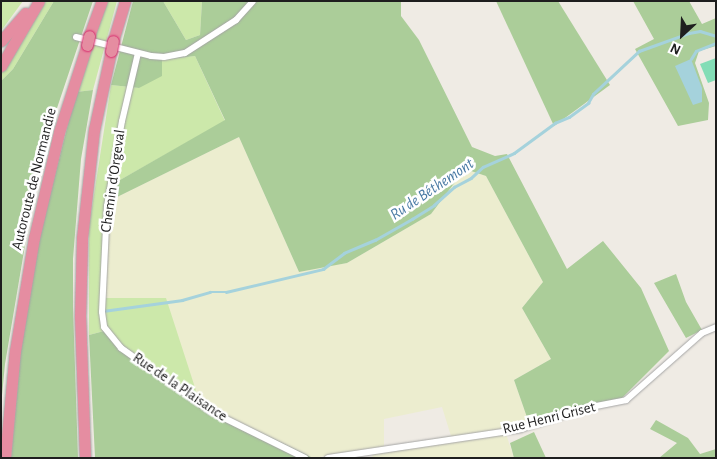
<!DOCTYPE html>
<meta charset="utf-8">
<style>
body{margin:0}
#map{position:relative;width:717px;height:459px;overflow:hidden;background:#efebe4;font-family:"Alegreya Sans",sans-serif}
div>[style]{position:absolute}
.farmland>*{inset:0;background:#ecedcf}
.grass>*{inset:0;background:#cce8aa}
.forest>*{inset:0;background:#abcd99}
.pitch>*{inset:0;background:#83ddb6}
.water>*{inset:0;background:#a5d2dc}
.stream>*{height:2.5px;margin:-1.25px;padding:0 1.25px;transform-origin:1.25px;border-radius:1.25px;background:#a5d2dc}
.roads{filter:drop-shadow(0 0 1px #a5a5a5) drop-shadow(0 0 1px #a5a5a5)}
.minor>*{height:6px;margin:-3px;padding:0 3px;transform-origin:3px;border-radius:3px;background:#fff}
.motorway>*{height:11px;margin:-5.5px;padding:0 5.5px;transform-origin:5.5px;border-radius:5.5px;background:#e58da1}
.bridges{filter:drop-shadow(0 0 1px #d7276b) drop-shadow(0 0 1px #d7276b)}
.motorway-bridge>*{height:11px;margin:-5.5px;padding:0 5.5px;transform-origin:5.5px;border-radius:5.5px;background:#e58da1}
span{translate:-50% -50%;white-space:nowrap;text-align:center;line-height:1.15;-webkit-text-stroke:5px #fff;paint-order:stroke}
.street-label{font-size:15px;color:#1e1e1e}
.water-label{font-size:16px;color:#497aa4;font-style:italic}
.frame{position:absolute;inset:0;border:2px solid #1e1e1e;pointer-events:none}
.north{position:absolute;left:657px;top:10px;width:50px;height:50px;-webkit-text-stroke:4px #fff;paint-order:stroke;rotate:205deg;font-size:14px;font-weight:700;line-height:20px;text-align:center;color:#1e1e1e}
.north::after{content:'';display:block;margin:auto;width:18px;height:22px;background:#1e1e1e;clip-path:polygon(50% 0,100% 100%,50% 72%,0 100%)}
</style>
<div id="map">
<div class="farmland">
<i style="clip-path:polygon(evenodd,239px 137px,299px 272px,347px 263px,431px 214px,464px 169px,486px 176px,543px 282px,522px 308px,551px 359px,514px 380px,529px 423px,504px 428px,514px 458px,373px 458px,370px 449px,313px 458px,200px 403px,103px 299px,111px 200px,239px 137px,442px 407px,451px 436px,384px 447px,384px 419px,442px 407px)"></i>
</div>
<div class="grass">
<i style="clip-path:polygon(1px 1px,23px 1px,1px 31px)"></i>
<i style="clip-path:polygon(46px 1px,54px 1px,13px 69px,1px 81px,1px 72px)"></i>
<i style="clip-path:polygon(107px 1px,117px 1px,93px 90px,76px 92px)"></i>
<i style="clip-path:polygon(163px 1px,202px 1px,200px 35px,186px 40px)"></i>
<i style="clip-path:polygon(195px 56px,225px 121px,113px 184px,103px 298px,166px 298px,200px 403px,104px 331px,89px 335px,89px 227px,111px 85px,139px 88px,162px 60px)"></i>
</div>
<div class="forest">
<i style="clip-path:polygon(54px 1px,93px 1px,55px 114px,34px 192px,5px 364px,1px 406px,1px 81px,13px 69px)"></i>
<i style="clip-path:polygon(133px 1px,163px 1px,186px 40px,200px 35px,202px 1px,401px 1px,401px 16px,419px 40px,472px 147px,495px 156px,507px 154px,567px 269px,603px 241px,641px 288px,669px 351px,616px 404px,529px 423px,514px 380px,551px 359px,522px 308px,543px 282px,486px 176px,465px 169px,431px 214px,347px 263px,299px 272px,239px 137px,111px 200px,113px 184px,225px 120px,195px 56px,162px 60px,162px 76px,139px 88px,111px 85px)"></i>
<i style="clip-path:polygon(496px 1px,558px 1px,610px 85px,554px 126px)"></i>
<i style="clip-path:polygon(633px 1px,689px 1px,702px 24px,716px 18px,716px 46px,699px 51px,695px 63px,709px 103px,708px 120px,678px 126px,635px 49px,654px 39px)"></i>
<i style="clip-path:polygon(93px 90px,81px 159px,73px 259px,73px 307px,78px 458px,11px 458px,24px 315px,38px 243px,76px 92px)"></i>
<i style="clip-path:polygon(676px 274px,686px 302px,702px 330px,686px 338px,654px 283px)"></i>
<i style="clip-path:polygon(104px 331px,200px 403px,313px 458px,95px 458px,89px 335px)"></i>
<i style="clip-path:polygon(656px 420px,688px 438px,700px 454px,716px 449px,716px 458px,659px 458px,677px 443px,650px 429px)"></i>
<i style="clip-path:polygon(534px 432px,546px 458px,514px 458px,510px 443px)"></i>
</div>
<div class="pitch">
<i style="clip-path:polygon(716px 58px,716px 80px,708px 83px,700px 64px)"></i>
</div>
<div class="water">
<i style="clip-path:polygon(691px 59px,702px 88px,702px 102px,693px 105px,675px 66px)"></i>
</div>
<div class="stream">
<i style="left:691px;top:59px;width:9px;rotate:-58deg"></i>
<i style="left:696px;top:51px;width:22px;rotate:-22deg"></i>
<i style="left:103px;top:311px;width:80px;rotate:-7.9deg"></i>
<i style="left:182px;top:300px;width:29px;rotate:-16deg"></i>
<i style="left:210px;top:292px;width:16px"></i>
<i style="left:226px;top:292px;width:100px;rotate:-13.3deg"></i>
<i style="left:323px;top:269px;width:26px;rotate:-37deg"></i>
<i style="left:344px;top:253px;width:34px;rotate:-23deg"></i>
<i style="left:375px;top:240px;width:43px;rotate:-29.6deg"></i>
<i style="left:412px;top:219px;width:26px;rotate:-32deg"></i>
<i style="left:434px;top:205px;width:27px;rotate:-42deg"></i>
<i style="left:454px;top:187px;width:19px;rotate:-28deg"></i>
<i style="left:471px;top:178px;width:16px;rotate:-43deg"></i>
<i style="left:483px;top:167px;width:34px;rotate:-24deg"></i>
<i style="left:514px;top:153px;width:51px;rotate:-36.2deg"></i>
<i style="left:555px;top:123px;width:15px;rotate:-23deg"></i>
<i style="left:569px;top:117px;width:24px;rotate:-36deg"></i>
<i style="left:588px;top:103px;width:10px;rotate:-61deg"></i>
<i style="left:593px;top:94px;width:63px;rotate:-43.1deg"></i>
<i style="left:639px;top:51px;width:53px;rotate:-19.8deg"></i>
<i style="left:689px;top:33px;width:11px;rotate:-10deg"></i>
<i style="left:700px;top:31px;width:17px;rotate:17deg"></i>
</div>
<div class="roads">
<div class="minor">
<i style="left:76px;top:37px;width:77px;rotate:14.2deg"></i>
<i style="left:151px;top:56px;width:13px;rotate:4deg"></i>
<i style="left:164px;top:57px;width:21px;rotate:-11deg"></i>
<i style="left:185px;top:53px;width:61px;rotate:-32.9deg"></i>
<i style="left:236px;top:20px;width:25px;rotate:-48deg"></i>
<i style="left:138px;top:53px;width:70px;rotate:103.2deg"></i>
<i style="left:122px;top:121px;width:86px;rotate:100deg"></i>
<i style="left:107px;top:206px;width:106px;rotate:92.7deg"></i>
<i style="left:102px;top:312px;width:15px;rotate:82deg"></i>
<i style="left:104px;top:327px;width:27px;rotate:51deg"></i>
<i style="left:121px;top:348px;width:109px;rotate:35.3deg"></i>
<i style="left:210px;top:411px;width:106px;rotate:26.3deg"></i>
<i style="left:328px;top:458px;width:195px;rotate:-8.5deg"></i>
<i style="left:521px;top:429px;width:73px;rotate:-17.4deg"></i>
<i style="left:591px;top:407px;width:36px;rotate:-11deg"></i>
<i style="left:626px;top:400px;width:101px;rotate:-41.4deg"></i>
<i style="left:702px;top:333px;width:15px;rotate:-23deg"></i>
</div>
<div class="motorway">
<i style="left:89px;top:36px;width:37px;rotate:-70deg"></i>
<i style="left:1px;top:41px;width:37px;rotate:-49deg"></i>
<i style="left:113px;top:41px;width:42px;rotate:-73.3deg"></i>
<i style="left:1px;top:66px;width:75px;rotate:-59.7deg"></i>
<i style="left:5px;top:458px;width:107px;rotate:-84.7deg"></i>
<i style="left:15px;top:351px;width:115px;rotate:-80.5deg"></i>
<i style="left:34px;top:238px;width:109px;rotate:-76.7deg"></i>
<i style="left:59px;top:132px;width:91px;rotate:-72.2deg"></i>
<i style="left:85px;top:458px;width:141px;rotate:-92deg"></i>
<i style="left:80px;top:317px;width:79px;rotate:-88.5deg"></i>
<i style="left:82px;top:238px;width:109px;rotate:-83.7deg"></i>
<i style="left:94px;top:130px;width:81px;rotate:-77.9deg"></i>
</div>
</div>
<div class="bridges">
<div class="motorway-bridge">
<i style="left:87px;top:45px;width:9px;rotate:-77deg"></i>
<i style="left:111px;top:51px;width:10px;rotate:-79deg"></i>
</div>
</div>
<div class="street-label">
<span style="left:34px;top:179px;rotate:-76deg">Autoroute de Normandie</span>
<span style="left:113px;top:181px;rotate:-82deg">Chemin d'Orgeval</span>
<span style="left:180px;top:387px;rotate:34deg">Rue de la Plaisance</span>
<span style="left:549px;top:418px;rotate:-14deg">Rue Henri Griset</span>
</div>
<div class="water-label">
<span style="left:432px;top:189px;rotate:-34deg">Ru de Béthemont</span>
</div>
<div class="frame"></div>
<div class="north">N</div>
</div>
